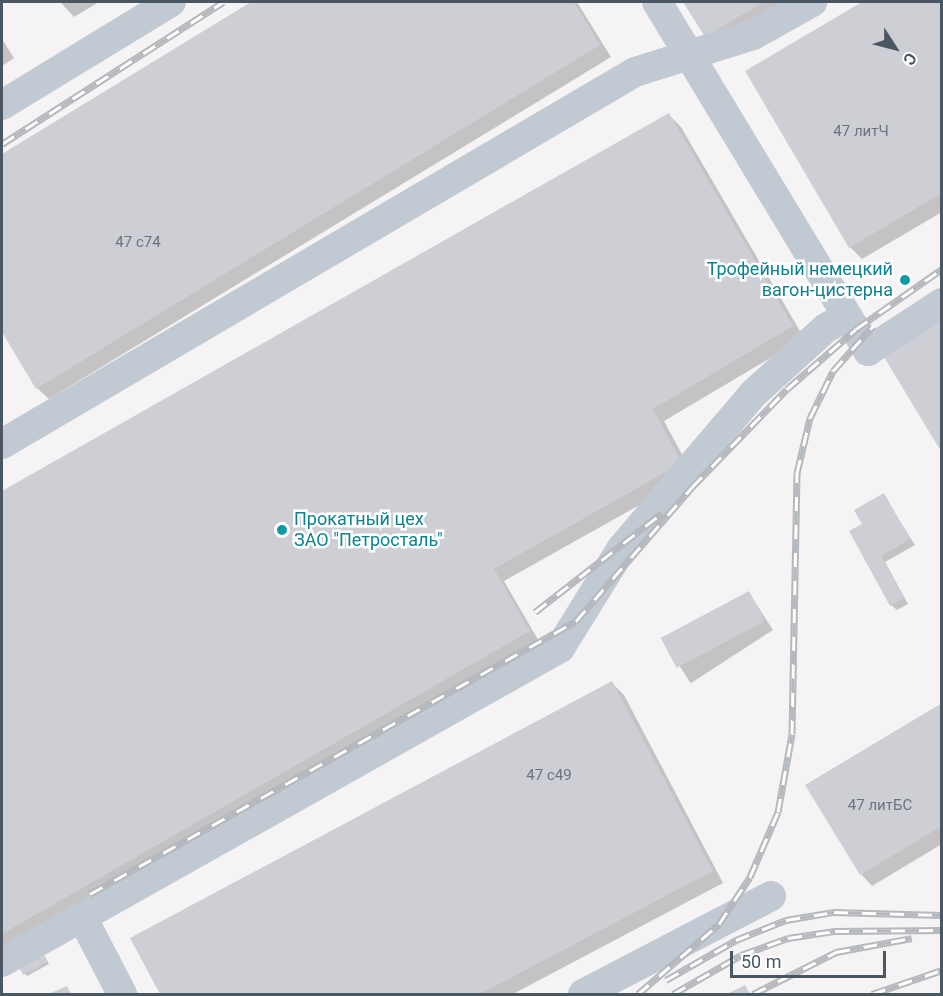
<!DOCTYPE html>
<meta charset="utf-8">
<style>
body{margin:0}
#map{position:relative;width:943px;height:996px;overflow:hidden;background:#f5f3f3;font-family:Roboto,sans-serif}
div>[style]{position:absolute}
.shadow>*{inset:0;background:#0003;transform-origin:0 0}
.building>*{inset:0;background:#cdcfd5;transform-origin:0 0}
.minor>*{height:30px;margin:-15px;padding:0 15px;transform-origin:15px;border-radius:15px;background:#c1cad2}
.rail>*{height:7px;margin-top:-3.5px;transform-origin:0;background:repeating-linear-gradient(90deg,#fff 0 14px,#b5b8bd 0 28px);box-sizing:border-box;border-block:2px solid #b5b8bd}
.dots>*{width:16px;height:16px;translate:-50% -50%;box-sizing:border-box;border:3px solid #fff;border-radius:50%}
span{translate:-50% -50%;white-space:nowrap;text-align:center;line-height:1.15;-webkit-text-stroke:5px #fff;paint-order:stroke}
.number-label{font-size:15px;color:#6b747e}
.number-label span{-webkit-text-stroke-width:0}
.culture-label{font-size:18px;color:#0d838f}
.right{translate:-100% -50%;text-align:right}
.left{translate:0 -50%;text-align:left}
.frame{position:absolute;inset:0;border:3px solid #4a5661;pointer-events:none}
.north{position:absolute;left:865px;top:18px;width:60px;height:60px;-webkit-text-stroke:4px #fff;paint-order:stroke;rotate:126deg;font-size:16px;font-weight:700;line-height:24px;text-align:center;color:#4a5661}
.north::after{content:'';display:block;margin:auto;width:21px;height:27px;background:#4a5661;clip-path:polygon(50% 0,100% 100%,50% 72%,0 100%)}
.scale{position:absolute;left:730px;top:951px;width:156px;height:27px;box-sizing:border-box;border:3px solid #4a5661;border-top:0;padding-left:8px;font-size:18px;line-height:21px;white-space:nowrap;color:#4a5661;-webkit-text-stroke:4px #fff;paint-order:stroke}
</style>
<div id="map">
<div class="shadow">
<i style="clip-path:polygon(60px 2px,99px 2px,74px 17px)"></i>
<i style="clip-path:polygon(254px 2px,577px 2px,611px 57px,49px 399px,37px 388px,2px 329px,2px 155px)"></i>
<i style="clip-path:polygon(685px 2px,795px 2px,718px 48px)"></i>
<i style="clip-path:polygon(865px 2px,942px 2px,942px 212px,862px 259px,850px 247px,747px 71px)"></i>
<i style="clip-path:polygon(2px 39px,14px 58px,2px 66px)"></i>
<i style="clip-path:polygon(669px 115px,681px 127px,804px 338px,664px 421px,693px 475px,504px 581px,540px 643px,2px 952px,2px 492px)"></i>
<i style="clip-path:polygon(883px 495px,915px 545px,885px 562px,908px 604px,897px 610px,891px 605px,864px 524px)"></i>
<i style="left:749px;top:593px;width:44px;height:98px;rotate:57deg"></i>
<i style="clip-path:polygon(612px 683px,624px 695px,723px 883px,513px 994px,162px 994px,132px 939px)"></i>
<i style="clip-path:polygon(942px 705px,942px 844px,872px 886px,861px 874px)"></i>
<i style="clip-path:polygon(43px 953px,49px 964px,27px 976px,25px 974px)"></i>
</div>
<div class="building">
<i style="clip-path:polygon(251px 2px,574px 2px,600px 45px,36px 389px,2px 332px,2px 154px)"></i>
<i style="clip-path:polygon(683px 2px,764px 2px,705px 37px)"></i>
<i style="clip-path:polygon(862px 2px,942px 2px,942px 193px,849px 248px,745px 71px)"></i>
<i style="clip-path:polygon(669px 113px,793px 326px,653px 409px,682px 463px,494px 569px,530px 631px,2px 934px,2px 491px)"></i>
<i style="clip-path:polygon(942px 316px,942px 453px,881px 352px)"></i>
<i style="clip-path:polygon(884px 493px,910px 539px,881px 556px,904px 598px,890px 606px,849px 531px,862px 524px,854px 510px)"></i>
<i style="left:749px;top:591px;width:34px;height:100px;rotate:62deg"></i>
<i style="clip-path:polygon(612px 681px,713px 871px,480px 994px,160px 994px,130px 938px)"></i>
<i style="clip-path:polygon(942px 703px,942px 826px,860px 875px,805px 785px)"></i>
<i style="left:40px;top:949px;width:15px;height:27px;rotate:62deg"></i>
<i style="clip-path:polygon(745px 985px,750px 994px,727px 994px)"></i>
<i style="clip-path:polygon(67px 986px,71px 994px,49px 994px)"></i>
</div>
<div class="minor">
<i style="left:657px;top:2px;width:408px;rotate:58.8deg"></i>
<i style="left:868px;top:351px;width:88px;rotate:-33deg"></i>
<i style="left:2px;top:105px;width:198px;rotate:-31.4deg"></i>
<i style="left:2px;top:444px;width:734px;rotate:-30.44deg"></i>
<i style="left:635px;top:72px;width:124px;rotate:-17.4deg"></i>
<i style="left:753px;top:35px;width:68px;rotate:-29.2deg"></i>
<i style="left:82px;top:917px;width:87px;rotate:62.5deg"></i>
<i style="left:2px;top:962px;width:640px;rotate:-29.37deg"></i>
<i style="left:560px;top:648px;width:118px;rotate:-58.2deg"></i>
<i style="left:622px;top:548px;width:204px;rotate:-49.6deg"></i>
<i style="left:754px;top:393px;width:97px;rotate:-42.1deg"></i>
<i style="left:826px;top:328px;width:24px;rotate:-30deg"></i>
<i style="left:583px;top:994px;width:212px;rotate:-27.5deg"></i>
</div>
<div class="rail">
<i style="left:2px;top:144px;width:263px;rotate:-32.7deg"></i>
<i style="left:535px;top:612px;width:161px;rotate:-37.9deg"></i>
<i style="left:90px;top:894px;width:557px;rotate:-29.32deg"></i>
<i style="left:576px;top:621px;width:177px;rotate:-49.1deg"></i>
<i style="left:692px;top:487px;width:136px;rotate:-45.9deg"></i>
<i style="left:787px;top:389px;width:91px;rotate:-41deg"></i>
<i style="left:856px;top:329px;width:105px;rotate:-34.9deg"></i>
<i style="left:666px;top:980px;width:81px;rotate:-29.7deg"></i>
<i style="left:736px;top:940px;width:54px;rotate:-21.8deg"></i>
<i style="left:786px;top:920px;width:49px;rotate:-9.5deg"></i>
<i style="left:834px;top:912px;width:108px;rotate:1.6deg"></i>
<i style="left:638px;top:994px;width:107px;rotate:-40.8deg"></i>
<i style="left:719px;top:924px;width:56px;rotate:-56.6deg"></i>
<i style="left:750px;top:877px;width:71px;rotate:-66.7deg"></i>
<i style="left:778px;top:812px;width:79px;rotate:-79.8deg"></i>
<i style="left:792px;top:734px;width:261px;rotate:-88.9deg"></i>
<i style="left:797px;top:473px;width:57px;rotate:-76.7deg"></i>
<i style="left:810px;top:418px;width:52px;rotate:-63.9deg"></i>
<i style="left:833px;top:371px;width:60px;rotate:-48.4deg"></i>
<i style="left:673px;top:994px;width:78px;rotate:-29.8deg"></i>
<i style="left:741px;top:955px;width:50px;rotate:-19.9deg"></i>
<i style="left:788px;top:938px;width:48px;rotate:-8.5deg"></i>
<i style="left:835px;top:931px;width:107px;rotate:-0.5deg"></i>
<i style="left:753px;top:994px;width:93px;rotate:-26.8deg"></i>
<i style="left:836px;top:952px;width:77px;rotate:-10.4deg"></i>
<i style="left:872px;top:994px;width:74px;rotate:-18.9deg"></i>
</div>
<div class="dots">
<i style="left:905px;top:280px;background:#0f9aa8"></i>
<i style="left:282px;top:530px;background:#0f9aa8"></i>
</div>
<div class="number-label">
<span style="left:861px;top:132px">47 литЧ</span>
<span style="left:138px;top:243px">47 с74</span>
<span style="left:549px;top:776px">47 с49</span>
<span style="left:880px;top:806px">47 литБС</span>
</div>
<div class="culture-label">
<span class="right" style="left:893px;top:280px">Трофейный немецкий<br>вагон-цистерна</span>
<span class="left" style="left:294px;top:530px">Прокатный цех<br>ЗАО "Петросталь"</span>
</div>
<div class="frame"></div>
<div class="north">С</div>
<div class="scale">50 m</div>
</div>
